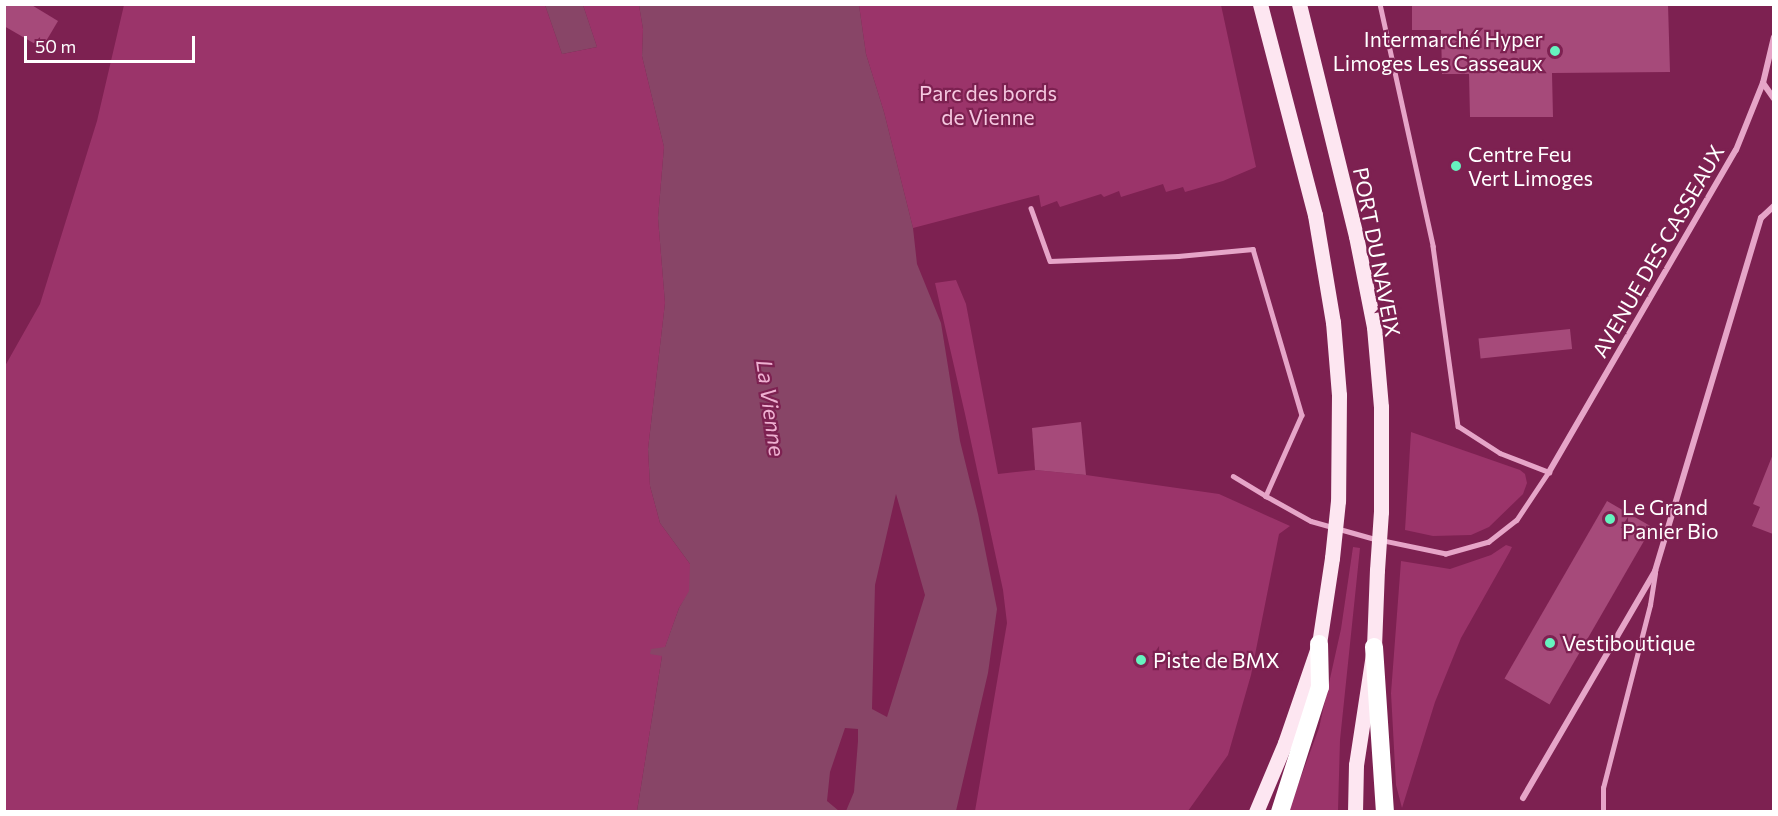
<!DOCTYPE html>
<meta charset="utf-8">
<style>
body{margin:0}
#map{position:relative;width:1778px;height:816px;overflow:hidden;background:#7d2151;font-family:Commissioner,sans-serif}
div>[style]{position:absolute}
.green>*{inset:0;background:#9b346a}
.water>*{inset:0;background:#884567}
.building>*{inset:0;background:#a64a7a;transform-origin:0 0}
.service>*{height:4.5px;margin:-2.25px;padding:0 2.25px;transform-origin:2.25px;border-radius:2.25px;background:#e6a5c8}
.minor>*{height:6px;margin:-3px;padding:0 3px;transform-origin:3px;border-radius:3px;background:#e6a5c8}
.primary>*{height:15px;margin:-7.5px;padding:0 7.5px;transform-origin:7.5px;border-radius:7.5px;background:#fde6f1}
.motorway>*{height:18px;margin:-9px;padding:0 9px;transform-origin:9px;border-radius:9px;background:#fff}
.primary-bridge>*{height:15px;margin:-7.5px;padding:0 7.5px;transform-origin:7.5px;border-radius:7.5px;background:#fde6f1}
.dots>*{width:16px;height:16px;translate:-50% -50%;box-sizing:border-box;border:3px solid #7d2151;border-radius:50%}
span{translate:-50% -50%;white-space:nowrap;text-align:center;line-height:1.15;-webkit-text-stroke:4.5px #7d2151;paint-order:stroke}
.poi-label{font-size:21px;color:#fff}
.right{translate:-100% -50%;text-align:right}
.left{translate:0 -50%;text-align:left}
.park-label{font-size:21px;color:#f5c8e0}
.street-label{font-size:21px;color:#fff}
.water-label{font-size:22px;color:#eeb0d1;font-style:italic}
.frame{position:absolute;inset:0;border:6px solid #fff;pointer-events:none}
.scale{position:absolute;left:24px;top:36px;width:171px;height:27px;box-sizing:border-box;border:3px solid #fff;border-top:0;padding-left:8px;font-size:18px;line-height:21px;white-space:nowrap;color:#fff;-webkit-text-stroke:4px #7d2151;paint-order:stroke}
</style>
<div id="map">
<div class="green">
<i style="clip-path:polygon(124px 5px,545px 5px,562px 54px,597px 47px,583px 5px,639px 5px,643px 29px,642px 56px,664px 147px,658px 218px,665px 303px,648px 449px,650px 486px,660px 523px,690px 564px,690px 591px,679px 608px,662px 656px,637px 811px,5px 812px,5px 366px,40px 304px,97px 121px)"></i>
<i style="clip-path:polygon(859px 5px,1221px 5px,1256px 167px,1223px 181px,1185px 192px,1183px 187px,1166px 192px,1163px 184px,1121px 197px,1119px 191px,1104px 197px,1101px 194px,1060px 207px,1057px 201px,1041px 207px,1039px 195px,913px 228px,884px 112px,866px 54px)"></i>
<i style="clip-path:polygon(956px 280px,966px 304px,998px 474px,1035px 470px,1086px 475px,1219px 494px,1290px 526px,1279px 534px,1251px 675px,1228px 755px,1188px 811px,975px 811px,1007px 623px,1003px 590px,965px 414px,935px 283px)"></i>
<i style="clip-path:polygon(1411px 432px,1520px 470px,1525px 474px,1527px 483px,1523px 494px,1489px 527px,1471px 535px,1433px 536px,1405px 530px)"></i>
<i style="clip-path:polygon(1506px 545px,1512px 547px,1509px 553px,1461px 638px,1435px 702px,1402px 808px,1396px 785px,1391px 693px,1401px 561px,1450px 569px,1491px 555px)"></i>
<i style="clip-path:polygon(1353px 547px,1360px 548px,1340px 740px,1338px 811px,1288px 812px,1319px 728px,1341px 629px)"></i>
</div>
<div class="water">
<i style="clip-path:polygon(545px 5px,583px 5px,597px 47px,562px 54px)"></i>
<i style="clip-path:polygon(evenodd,639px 5px,859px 5px,866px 54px,884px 112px,913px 228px,917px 264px,941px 323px,960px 441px,978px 514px,997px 609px,988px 673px,956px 811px,846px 811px,854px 792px,858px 741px,858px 729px,845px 728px,830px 772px,827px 801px,839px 811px,637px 811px,662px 656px,650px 654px,651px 649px,665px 647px,679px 608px,689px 591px,690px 564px,660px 523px,650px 486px,648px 449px,665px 303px,658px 218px,664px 147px,642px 56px,643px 29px,639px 5px,896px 494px,925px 595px,887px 717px,872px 709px,875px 585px,896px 494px)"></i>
</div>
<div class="building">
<i style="clip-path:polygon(4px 4px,30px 4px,58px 21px,42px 48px,4px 26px)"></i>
<i style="clip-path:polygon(1412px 4px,1668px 4px,1670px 72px,1552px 73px,1553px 117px,1470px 117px,1469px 74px,1442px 74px,1441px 30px,1412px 30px)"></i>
<i style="left:1570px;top:329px;width:20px;height:92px;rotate:84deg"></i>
<i style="clip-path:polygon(1081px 422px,1086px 475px,1035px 470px,1032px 428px)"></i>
<i style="clip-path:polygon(1773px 454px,1773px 534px,1752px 526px,1760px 507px,1753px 504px)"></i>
<i style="left:1607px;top:501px;width:52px;height:205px;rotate:30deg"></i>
</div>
<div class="service">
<i style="left:1380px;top:4px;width:248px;rotate:77.6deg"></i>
<i style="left:1433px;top:246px;width:182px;rotate:82.1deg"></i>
<i style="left:1458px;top:426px;width:50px;rotate:32.7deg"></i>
<i style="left:1500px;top:453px;width:53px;rotate:21.2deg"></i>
<i style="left:1549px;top:472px;width:58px;rotate:123.7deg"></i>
<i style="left:1517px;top:520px;width:36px;rotate:142deg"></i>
<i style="left:1489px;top:542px;width:45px;rotate:164.4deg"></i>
<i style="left:1446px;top:554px;width:64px;rotate:-168.3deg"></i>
<i style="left:1031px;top:208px;width:56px;rotate:70.3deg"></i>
<i style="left:1050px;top:261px;width:128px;rotate:-2.2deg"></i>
<i style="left:1178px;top:256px;width:75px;rotate:-5.3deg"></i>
<i style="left:1253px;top:249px;width:173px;rotate:73.6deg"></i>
<i style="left:1302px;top:415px;width:89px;rotate:114deg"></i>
<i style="left:1266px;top:496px;width:51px;rotate:29.1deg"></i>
<i style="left:1311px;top:521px;width:66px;rotate:15.7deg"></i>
<i style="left:1233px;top:476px;width:39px;rotate:31deg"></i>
<i style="left:1603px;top:812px;width:24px;rotate:-90deg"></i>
<i style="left:1603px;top:788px;width:189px;rotate:-75.6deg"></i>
<i style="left:1650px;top:605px;width:32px;rotate:-81deg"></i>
</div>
<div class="minor">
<i style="left:1763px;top:83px;width:19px;rotate:55deg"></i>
<i style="left:1549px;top:472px;width:372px;rotate:-59.9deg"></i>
<i style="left:1736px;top:150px;width:72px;rotate:-68.1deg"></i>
<i style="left:1763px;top:83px;width:47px;rotate:-76.6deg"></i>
<i style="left:1523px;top:798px;width:263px;rotate:-59.8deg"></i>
<i style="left:1655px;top:571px;width:369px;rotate:-73.3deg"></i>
<i style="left:1761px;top:218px;width:18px;rotate:-43deg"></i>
</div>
<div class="primary">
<i style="left:1260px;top:4px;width:218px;rotate:75.4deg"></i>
<i style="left:1315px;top:215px;width:109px;rotate:80.5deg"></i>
<i style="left:1333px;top:322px;width:73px;rotate:85.3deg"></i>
<i style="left:1339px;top:395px;width:106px;rotate:90.5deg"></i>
<i style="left:1299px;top:4px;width:239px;rotate:76.2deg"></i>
<i style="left:1356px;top:236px;width:93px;rotate:78.8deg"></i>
<i style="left:1374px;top:327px;width:80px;rotate:85deg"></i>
<i style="left:1381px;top:407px;width:105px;rotate:90deg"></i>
<i style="left:1256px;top:812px;width:75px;rotate:-67.2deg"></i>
<i style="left:1285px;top:743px;width:105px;rotate:-71deg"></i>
<i style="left:1319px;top:644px;width:87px;rotate:-81.4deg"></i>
<i style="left:1355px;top:812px;width:47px;rotate:-88.8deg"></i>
<i style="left:1356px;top:765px;width:119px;rotate:-81.3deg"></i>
<i style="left:1374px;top:647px;width:77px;rotate:-87.8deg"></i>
</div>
<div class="motorway">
<i style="left:1374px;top:647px;width:165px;rotate:86.2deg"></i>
<i style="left:1280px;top:812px;width:131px;rotate:-72.3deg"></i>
<i style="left:1320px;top:687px;width:43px;rotate:-91.3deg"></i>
</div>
<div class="primary-bridge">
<i style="left:1332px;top:558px;width:57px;rotate:-84deg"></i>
<i style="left:1377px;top:570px;width:58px;rotate:-86.1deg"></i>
</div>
<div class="dots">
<i style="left:1555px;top:51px;background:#66f3bf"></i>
<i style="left:1456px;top:166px;background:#66f3bf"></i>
<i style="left:1610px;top:519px;background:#66f3bf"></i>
<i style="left:1550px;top:643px;background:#66f3bf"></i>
<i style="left:1141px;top:660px;background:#66f3bf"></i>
</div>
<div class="poi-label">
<span class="right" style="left:1543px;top:51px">Intermarché Hyper<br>Limoges Les Casseaux</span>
<span class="left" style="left:1468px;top:166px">Centre Feu<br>Vert Limoges</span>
<span class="left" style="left:1622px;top:519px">Le Grand<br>Panier Bio</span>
<span class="left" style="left:1562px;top:643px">Vestiboutique</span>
<span class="left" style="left:1153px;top:660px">Piste de BMX</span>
</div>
<div class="park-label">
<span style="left:988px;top:105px">Parc des bords<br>de Vienne</span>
</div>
<div class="street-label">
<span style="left:1658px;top:251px;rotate:-60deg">AVENUE DES CASSEAUX</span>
<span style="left:1377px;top:252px;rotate:79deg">PORT DU NAVEIX</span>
</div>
<div class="water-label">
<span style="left:771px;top:408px;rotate:82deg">La Vienne</span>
</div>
<div class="frame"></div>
<div class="scale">50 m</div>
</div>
